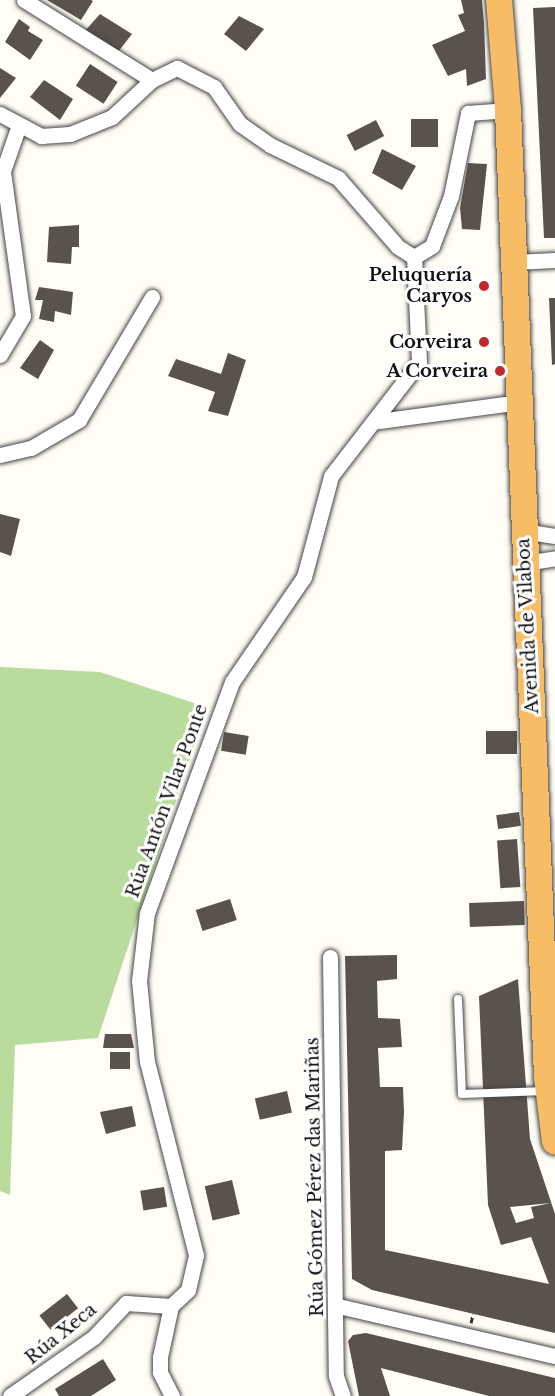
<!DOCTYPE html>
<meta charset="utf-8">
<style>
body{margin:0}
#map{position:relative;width:555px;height:1396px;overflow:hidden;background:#fffdf5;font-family:"Libre Baskerville",serif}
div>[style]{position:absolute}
.forest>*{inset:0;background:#b9dc9c}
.building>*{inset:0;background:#5a524d;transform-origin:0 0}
.path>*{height:3px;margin-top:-1.5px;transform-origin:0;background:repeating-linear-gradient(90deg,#333 0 6px,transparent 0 9px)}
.roads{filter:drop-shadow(0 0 2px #444) drop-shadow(0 0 2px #444)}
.service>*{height:8px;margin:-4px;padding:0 4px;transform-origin:4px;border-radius:4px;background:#fff}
.minor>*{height:15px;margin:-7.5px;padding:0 7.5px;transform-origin:7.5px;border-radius:7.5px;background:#fff}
.trunk>*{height:26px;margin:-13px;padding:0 13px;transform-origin:13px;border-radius:13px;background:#f7bc64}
.dots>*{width:16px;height:16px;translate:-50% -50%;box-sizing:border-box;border:3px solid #fff;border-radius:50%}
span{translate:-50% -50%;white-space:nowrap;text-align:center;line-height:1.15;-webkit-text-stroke:6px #fff;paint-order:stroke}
.poi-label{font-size:18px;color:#111;font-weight:700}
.right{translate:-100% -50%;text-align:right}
.street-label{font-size:18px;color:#111}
</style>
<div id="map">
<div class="forest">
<i style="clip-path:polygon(0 667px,100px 672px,194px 703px,200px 728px,98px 1038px,15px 1045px,10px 1195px,0 1191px)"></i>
</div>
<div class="building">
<i style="clip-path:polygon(47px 0,91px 0,93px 1px,81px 20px)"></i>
<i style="clip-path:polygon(461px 0,482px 0,484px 23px,486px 79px,467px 86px,466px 69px,448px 76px,432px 45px,465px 31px,458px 15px,464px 13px)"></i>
<i style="clip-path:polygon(555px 7px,555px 238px,544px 238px,533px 8px)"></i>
<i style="clip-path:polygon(100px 14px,132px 34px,118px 52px,84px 32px)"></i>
<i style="clip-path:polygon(239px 16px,264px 29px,246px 51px,224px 34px)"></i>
<i style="clip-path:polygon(19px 19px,30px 27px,28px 31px,43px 40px,30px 60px,5px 42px)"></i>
<i style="left:90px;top:64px;width:33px;height:26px;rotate:33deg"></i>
<i style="clip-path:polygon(0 68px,16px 78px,0 98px)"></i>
<i style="clip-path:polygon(44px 80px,73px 99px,60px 120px,30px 97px)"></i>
<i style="left:411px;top:119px;width:27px;height:28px"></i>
<i style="left:376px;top:120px;width:18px;height:33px;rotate:63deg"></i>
<i style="clip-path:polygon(382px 149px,416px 166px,402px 190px,372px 173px)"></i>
<i style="clip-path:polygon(468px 163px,487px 164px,480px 230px,462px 229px,460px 208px)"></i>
<i style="clip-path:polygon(79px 225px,79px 247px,72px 247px,71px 264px,47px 262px,49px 227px)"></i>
<i style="clip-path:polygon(39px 287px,73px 292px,71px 315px,55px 311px,54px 322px,39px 319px,43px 300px,35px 300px)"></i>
<i style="clip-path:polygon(549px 298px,555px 298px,555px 364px,552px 365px)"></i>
<i style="clip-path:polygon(40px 340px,54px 350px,38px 379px,20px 368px)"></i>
<i style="clip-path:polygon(228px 353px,246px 360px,228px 416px,208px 411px,215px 392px,168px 376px,176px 359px,221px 374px)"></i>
<i style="clip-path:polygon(0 514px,20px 519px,11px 556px,0 552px)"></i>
<i style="left:517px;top:731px;width:23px;height:31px;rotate:90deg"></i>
<i style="left:224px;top:732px;width:25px;height:19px;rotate:9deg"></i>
<i style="left:519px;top:812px;width:14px;height:23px;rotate:82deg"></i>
<i style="left:517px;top:839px;width:48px;height:20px;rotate:86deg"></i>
<i style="left:230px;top:899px;width:22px;height:36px;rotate:72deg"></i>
<i style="left:524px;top:901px;width:24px;height:55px;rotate:88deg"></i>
<i style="clip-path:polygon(evenodd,397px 955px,397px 979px,377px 981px,378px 1018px,400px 1019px,402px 1047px,378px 1048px,380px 1087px,403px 1087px,404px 1112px,402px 1150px,385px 1151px,385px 1250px,549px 1284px,531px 1237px,501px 1245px,488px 1205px,479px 996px,518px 979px,530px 1139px,555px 1214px,555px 1333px,372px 1290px,352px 1279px,345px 956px,397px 955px,551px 1203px,531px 1207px,534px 1218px,516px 1223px,510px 1207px,551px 1203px)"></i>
<i style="clip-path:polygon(105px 1034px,131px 1034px,134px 1048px,103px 1048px)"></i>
<i style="left:110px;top:1052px;width:20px;height:17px"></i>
<i style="left:287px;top:1091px;width:22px;height:33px;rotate:77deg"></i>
<i style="clip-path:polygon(132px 1106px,136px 1126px,106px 1134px,100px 1112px)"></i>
<i style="left:232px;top:1180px;width:35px;height:28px;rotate:77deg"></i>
<i style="left:164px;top:1187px;width:20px;height:24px;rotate:81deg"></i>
<i style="left:67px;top:1294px;width:18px;height:35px;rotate:52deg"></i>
<i style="clip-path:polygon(366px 1333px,555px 1378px,555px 1396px,489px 1396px,381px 1368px,390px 1396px,359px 1396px,348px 1341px,353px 1335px)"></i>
<i style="clip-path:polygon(103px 1359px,116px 1380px,91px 1396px,59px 1396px,55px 1389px)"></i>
</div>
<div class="path">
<i style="left:471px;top:1323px;width:9px;rotate:-77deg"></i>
</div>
<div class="roads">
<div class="service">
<i style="left:458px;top:999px;width:95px;rotate:87.6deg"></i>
<i style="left:462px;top:1094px;width:84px;rotate:-2deg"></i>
</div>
<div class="minor">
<i style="left:24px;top:0;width:151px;rotate:32deg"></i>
<i style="left:0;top:114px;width:47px;rotate:28.2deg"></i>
<i style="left:41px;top:136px;width:29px;rotate:-4deg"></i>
<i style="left:70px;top:134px;width:45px;rotate:-22deg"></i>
<i style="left:112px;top:117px;width:54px;rotate:-42.8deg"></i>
<i style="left:152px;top:80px;width:28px;rotate:-26deg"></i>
<i style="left:177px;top:68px;width:42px;rotate:27.2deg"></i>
<i style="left:214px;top:87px;width:45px;rotate:54.9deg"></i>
<i style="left:240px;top:124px;width:37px;rotate:35deg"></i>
<i style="left:270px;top:145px;width:76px;rotate:25.9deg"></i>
<i style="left:338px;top:178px;width:91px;rotate:49deg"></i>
<i style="left:398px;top:247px;width:19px;rotate:32deg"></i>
<i style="left:414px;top:257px;width:21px;rotate:-31deg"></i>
<i style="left:432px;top:246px;width:53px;rotate:-69.2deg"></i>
<i style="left:451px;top:196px;width:85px;rotate:-78.4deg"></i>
<i style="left:468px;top:113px;width:40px;rotate:-4.3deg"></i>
<i style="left:514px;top:262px;width:41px;rotate:-2.8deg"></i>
<i style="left:0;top:355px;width:45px;rotate:-59.5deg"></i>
<i style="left:23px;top:316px;width:146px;rotate:-97.9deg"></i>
<i style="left:3px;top:171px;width:49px;rotate:-70.8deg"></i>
<i style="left:379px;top:421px;width:142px;rotate:-7.7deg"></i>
<i style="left:0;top:455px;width:32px;rotate:-13deg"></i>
<i style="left:31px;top:448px;width:56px;rotate:-30.3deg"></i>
<i style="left:79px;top:420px;width:143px;rotate:-59.3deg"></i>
<i style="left:523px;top:531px;width:32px;rotate:9deg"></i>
<i style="left:525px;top:563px;width:30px;rotate:-9deg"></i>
<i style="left:330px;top:957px;width:419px;rotate:89.2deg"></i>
<i style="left:336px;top:1376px;width:21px;rotate:71deg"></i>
<i style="left:338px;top:1306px;width:223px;rotate:13deg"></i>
<i style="left:10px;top:1396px;width:103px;rotate:-35.1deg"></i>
<i style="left:94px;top:1337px;width:47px;rotate:-46.7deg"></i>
<i style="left:126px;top:1303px;width:45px;rotate:3.8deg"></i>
<i style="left:172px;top:1396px;width:27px;rotate:-117deg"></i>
<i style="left:160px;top:1372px;width:15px;rotate:-90deg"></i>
<i style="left:160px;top:1357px;width:52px;rotate:-77.8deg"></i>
<i style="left:171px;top:1306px;width:23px;rotate:-43deg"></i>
<i style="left:188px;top:1290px;width:36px;rotate:-77deg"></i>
<i style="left:196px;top:1255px;width:199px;rotate:-104.2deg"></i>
<i style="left:147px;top:1062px;width:81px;rotate:-95.6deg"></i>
<i style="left:139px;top:981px;width:68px;rotate:-83.3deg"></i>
<i style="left:147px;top:913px;width:246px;rotate:-69.8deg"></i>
<i style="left:232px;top:682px;width:127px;rotate:-55.6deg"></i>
<i style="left:304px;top:577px;width:105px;rotate:-75deg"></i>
<i style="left:331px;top:476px;width:144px;rotate:-52.3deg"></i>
<i style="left:419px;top:362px;width:105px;rotate:-92.7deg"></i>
</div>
<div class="trunk">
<i style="left:499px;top:0;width:110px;rotate:85.3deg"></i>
<i style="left:508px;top:110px;width:968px;rotate:87.69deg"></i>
<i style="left:547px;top:1077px;width:65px;rotate:83deg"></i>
</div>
</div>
<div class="dots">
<i style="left:484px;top:286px;background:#c4262e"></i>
<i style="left:484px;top:342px;background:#c4262e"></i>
<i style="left:500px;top:371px;background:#c4262e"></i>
</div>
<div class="poi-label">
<span class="right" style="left:472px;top:286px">Peluquería<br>Caryos</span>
<span class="right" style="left:472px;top:342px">Corveira</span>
<span class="right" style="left:488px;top:371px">A Corveira</span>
</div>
<div class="street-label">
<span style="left:528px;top:626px;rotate:-93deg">Avenida de Vilaboa</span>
<span style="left:167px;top:801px;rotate:-70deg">Rúa Antón Vilar Ponte</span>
<span style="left:315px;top:1177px;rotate:-91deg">Rúa Gómez Pérez das Mariñas</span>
<span style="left:61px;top:1334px;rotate:-39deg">Rúa Xeca</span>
</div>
</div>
